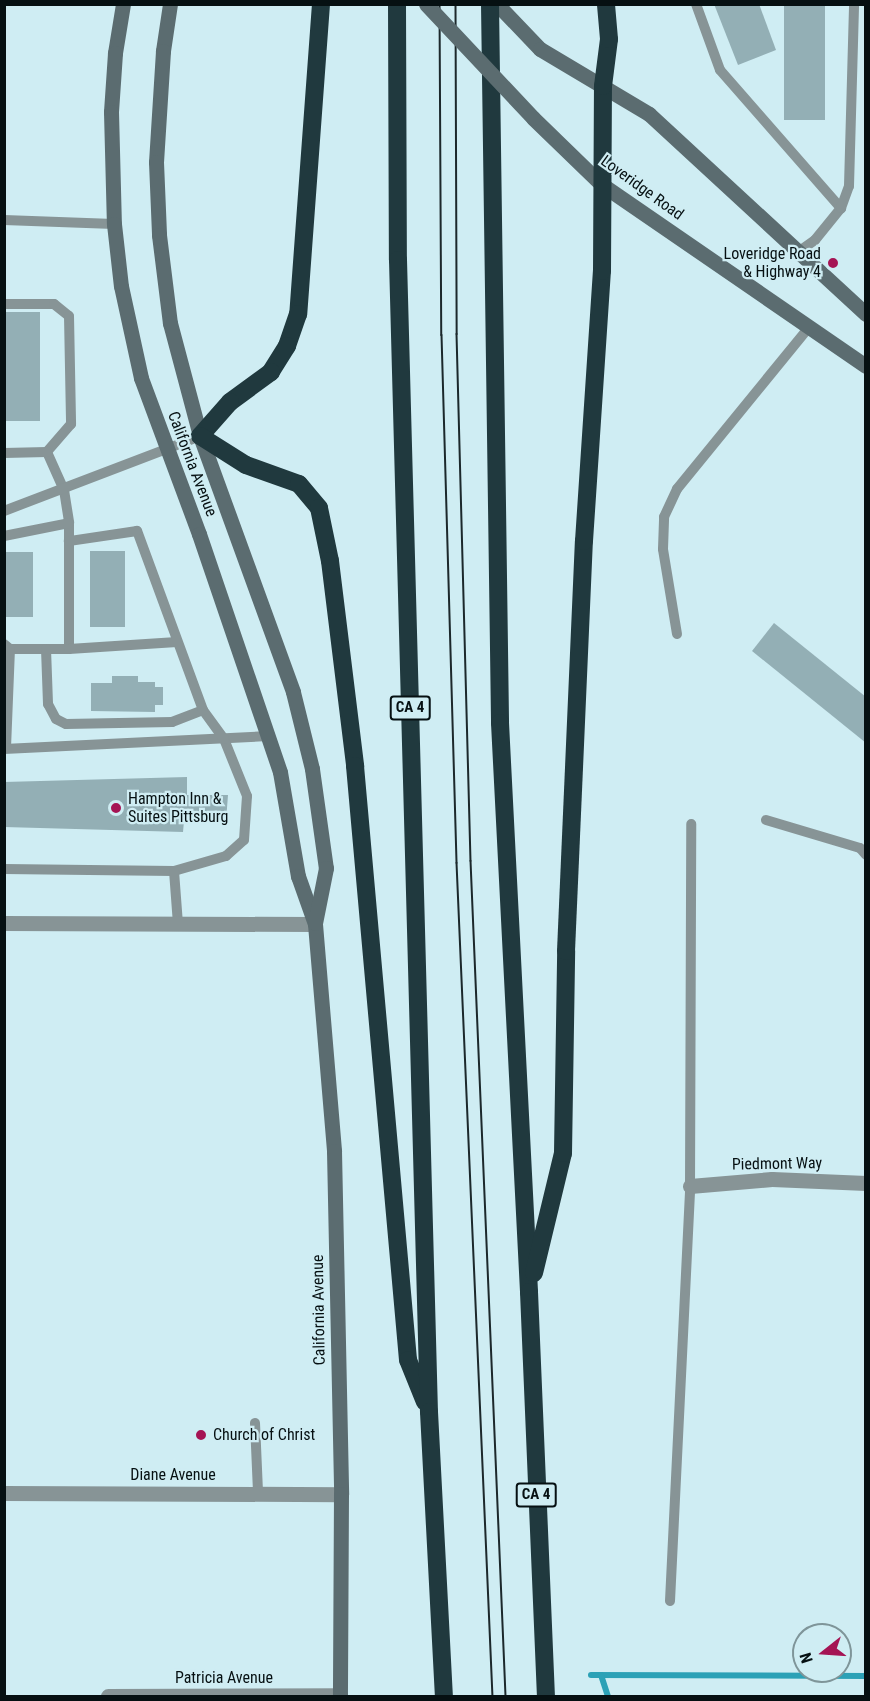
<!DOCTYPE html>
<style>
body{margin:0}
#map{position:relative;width:870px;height:1701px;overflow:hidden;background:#cfedf3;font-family:"Roboto Condensed",sans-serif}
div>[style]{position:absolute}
.stream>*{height:6px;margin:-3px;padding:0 3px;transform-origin:3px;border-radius:3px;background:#2ca1b6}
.building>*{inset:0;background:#93afb5;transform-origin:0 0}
.lane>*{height:10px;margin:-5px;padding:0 5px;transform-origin:5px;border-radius:5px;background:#879496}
.street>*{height:15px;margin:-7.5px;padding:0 7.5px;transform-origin:7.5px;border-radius:7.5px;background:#879496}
.secondary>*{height:15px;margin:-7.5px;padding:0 7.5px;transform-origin:7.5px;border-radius:7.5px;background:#5b6c70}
.highway>*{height:18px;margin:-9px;padding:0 9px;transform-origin:9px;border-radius:9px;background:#20393e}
.tram>*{height:1.5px;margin:-0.75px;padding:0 0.75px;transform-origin:0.75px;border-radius:0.75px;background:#1c282b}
.secondary-bridge>*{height:15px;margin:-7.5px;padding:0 7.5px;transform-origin:7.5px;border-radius:7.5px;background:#5b6c70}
.dots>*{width:16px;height:16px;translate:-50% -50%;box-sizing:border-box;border:3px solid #cfedf3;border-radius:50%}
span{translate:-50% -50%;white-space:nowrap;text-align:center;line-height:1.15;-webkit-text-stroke:4.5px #cfedf3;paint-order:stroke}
.shield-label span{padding:2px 4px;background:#cfedf3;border:2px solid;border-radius:4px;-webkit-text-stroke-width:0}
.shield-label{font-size:15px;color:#061012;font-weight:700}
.street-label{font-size:16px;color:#061012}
.poi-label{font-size:16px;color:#061012}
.right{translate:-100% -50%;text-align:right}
.left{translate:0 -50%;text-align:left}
.frame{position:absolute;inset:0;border:6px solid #061012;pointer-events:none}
.north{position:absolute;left:792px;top:1623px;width:60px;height:60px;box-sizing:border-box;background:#cfedf3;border:2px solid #7f9599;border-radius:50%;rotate:253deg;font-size:16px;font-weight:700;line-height:24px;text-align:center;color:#061012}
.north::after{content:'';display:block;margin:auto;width:21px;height:27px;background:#a51454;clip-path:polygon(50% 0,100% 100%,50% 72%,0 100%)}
</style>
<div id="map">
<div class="stream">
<i style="left:591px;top:1675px;width:275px;rotate:0.2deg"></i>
<i style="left:601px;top:1675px;width:22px;rotate:72deg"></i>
</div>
<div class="building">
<i style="clip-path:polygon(714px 4px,759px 4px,776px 50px,738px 65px)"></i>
<i style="left:784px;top:4px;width:41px;height:116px"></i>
<i style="left:4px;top:312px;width:36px;height:109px"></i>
<i style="left:90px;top:551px;width:35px;height:76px"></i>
<i style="left:4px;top:552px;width:29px;height:65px"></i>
<i style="clip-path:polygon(774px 623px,866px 697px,866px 743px,752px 651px)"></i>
<i style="clip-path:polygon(112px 676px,138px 676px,138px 682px,155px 682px,155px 687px,163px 687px,163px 705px,155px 705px,155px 712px,91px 711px,91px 683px,112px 683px)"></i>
<i style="clip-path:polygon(187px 777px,187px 795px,228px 795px,226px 821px,184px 821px,183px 832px,4px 827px,4px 782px)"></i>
</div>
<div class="lane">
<i style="left:696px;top:4px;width:70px;rotate:70deg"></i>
<i style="left:720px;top:70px;width:184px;rotate:48.8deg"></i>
<i style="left:4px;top:220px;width:110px;rotate:2.1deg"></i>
<i style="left:798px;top:252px;width:21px;rotate:-35deg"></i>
<i style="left:815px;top:240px;width:41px;rotate:-50.9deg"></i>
<i style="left:841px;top:208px;width:23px;rotate:-70deg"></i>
<i style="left:849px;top:186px;width:182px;rotate:-88.4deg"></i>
<i style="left:4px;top:304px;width:50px"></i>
<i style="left:54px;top:304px;width:19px;rotate:39deg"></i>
<i style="left:69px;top:316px;width:108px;rotate:88.9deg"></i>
<i style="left:71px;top:424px;width:37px;rotate:131deg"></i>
<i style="left:47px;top:452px;width:42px;rotate:65.9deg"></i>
<i style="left:64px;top:490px;width:33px;rotate:81deg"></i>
<i style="left:69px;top:523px;width:126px;rotate:90deg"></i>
<i style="left:4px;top:453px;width:43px;rotate:-1.3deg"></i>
<i style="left:4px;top:511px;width:210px;rotate:-20.9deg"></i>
<i style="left:4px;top:536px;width:66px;rotate:-11.3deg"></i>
<i style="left:677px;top:634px;width:86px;rotate:-99.4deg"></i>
<i style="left:663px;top:549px;width:32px;rotate:-88deg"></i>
<i style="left:664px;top:517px;width:31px;rotate:-65deg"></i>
<i style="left:677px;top:489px;width:209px;rotate:-50.8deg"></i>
<i style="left:4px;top:644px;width:8px;rotate:40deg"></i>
<i style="left:10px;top:649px;width:59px"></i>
<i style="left:69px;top:649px;width:108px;rotate:-3.7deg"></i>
<i style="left:46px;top:649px;width:55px;rotate:87.9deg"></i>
<i style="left:48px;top:704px;width:17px;rotate:62deg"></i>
<i style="left:56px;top:719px;width:11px;rotate:27deg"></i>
<i style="left:66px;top:724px;width:106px;rotate:-1.1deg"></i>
<i style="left:172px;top:722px;width:33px;rotate:-21deg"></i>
<i style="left:6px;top:748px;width:99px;rotate:-87.7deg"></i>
<i style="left:4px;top:749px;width:264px;rotate:-2.8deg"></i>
<i style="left:766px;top:820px;width:98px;rotate:16.6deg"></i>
<i style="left:860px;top:848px;width:9px;rotate:49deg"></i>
<i style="left:4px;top:869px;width:170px;rotate:0.7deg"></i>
<i style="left:174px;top:871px;width:54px;rotate:-16.1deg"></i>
<i style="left:226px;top:856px;width:24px;rotate:-42deg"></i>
<i style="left:244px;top:840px;width:44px;rotate:-86.1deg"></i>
<i style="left:247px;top:796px;width:61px;rotate:-112deg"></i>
<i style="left:224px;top:739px;width:36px;rotate:-126deg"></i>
<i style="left:203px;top:710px;width:191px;rotate:-110.2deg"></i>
<i style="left:137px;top:531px;width:69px;rotate:171.6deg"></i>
<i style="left:174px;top:871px;width:53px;rotate:85.7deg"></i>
<i style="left:255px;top:1423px;width:70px;rotate:87.5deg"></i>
<i style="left:670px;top:1601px;width:415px;rotate:-87.2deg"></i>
<i style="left:690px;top:1186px;width:362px;rotate:-89.8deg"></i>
</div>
<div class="street">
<i style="left:4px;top:923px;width:311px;rotate:0.2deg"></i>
<i style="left:690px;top:1186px;width:82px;rotate:-4.9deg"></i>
<i style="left:772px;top:1179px;width:94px;rotate:2.4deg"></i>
<i style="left:4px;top:1493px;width:337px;rotate:0.2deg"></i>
<i style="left:108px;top:1696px;width:232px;rotate:-0.2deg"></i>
</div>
<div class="secondary">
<i style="left:123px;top:4px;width:50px;rotate:99.3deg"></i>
<i style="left:115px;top:53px;width:59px;rotate:93.9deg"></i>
<i style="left:111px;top:112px;width:112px;rotate:88.5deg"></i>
<i style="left:114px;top:224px;width:62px;rotate:83.6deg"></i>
<i style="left:121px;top:286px;width:94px;rotate:77.7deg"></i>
<i style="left:141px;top:378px;width:166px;rotate:69.6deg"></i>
<i style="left:199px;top:534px;width:251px;rotate:71.2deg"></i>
<i style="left:280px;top:772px;width:106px;rotate:80.2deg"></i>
<i style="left:298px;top:876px;width:51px;rotate:70.5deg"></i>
<i style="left:315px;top:924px;width:228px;rotate:85.2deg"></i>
<i style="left:334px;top:1151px;width:343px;rotate:88.8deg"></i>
<i style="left:341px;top:1494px;width:202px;rotate:90.3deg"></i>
<i style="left:170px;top:4px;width:48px;rotate:98.5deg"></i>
<i style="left:163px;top:51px;width:111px;rotate:93.6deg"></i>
<i style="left:156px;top:162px;width:73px;rotate:87.6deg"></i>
<i style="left:159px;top:235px;width:89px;rotate:82.9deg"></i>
<i style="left:170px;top:323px;width:117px;rotate:75.1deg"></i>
<i style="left:200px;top:436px;width:272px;rotate:70deg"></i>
<i style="left:293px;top:692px;width:79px;rotate:76.1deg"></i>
<i style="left:312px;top:769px;width:100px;rotate:82deg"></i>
<i style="left:326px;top:868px;width:56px;rotate:101.3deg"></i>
<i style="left:497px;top:4px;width:62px;rotate:46.3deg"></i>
<i style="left:540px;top:49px;width:127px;rotate:30.8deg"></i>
<i style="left:649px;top:114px;width:295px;rotate:42.7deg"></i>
<i style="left:533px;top:118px;width:95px;rotate:44.1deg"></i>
<i style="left:601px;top:184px;width:321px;rotate:34.5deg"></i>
</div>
<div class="highway">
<i style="left:321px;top:4px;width:311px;rotate:94.2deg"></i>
<i style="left:298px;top:314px;width:34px;rotate:109deg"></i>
<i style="left:287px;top:346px;width:31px;rotate:122deg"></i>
<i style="left:271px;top:372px;width:51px;rotate:143.8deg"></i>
<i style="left:230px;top:402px;width:45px;rotate:131.4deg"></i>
<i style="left:200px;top:436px;width:54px;rotate:32.2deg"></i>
<i style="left:246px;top:465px;width:56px;rotate:19.7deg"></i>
<i style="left:299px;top:484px;width:31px;rotate:50deg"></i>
<i style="left:319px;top:508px;width:54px;rotate:78.3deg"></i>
<i style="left:330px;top:561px;width:207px;rotate:83deg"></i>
<i style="left:355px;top:766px;width:596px;rotate:84.9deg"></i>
<i style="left:408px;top:1360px;width:45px;rotate:68deg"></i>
<i style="left:397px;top:4px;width:256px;rotate:89.8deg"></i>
<i style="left:398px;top:260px;width:1152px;rotate:88.46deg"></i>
<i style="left:429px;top:1412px;width:284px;rotate:87deg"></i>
<i style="left:490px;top:4px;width:719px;rotate:89.2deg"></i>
<i style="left:500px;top:723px;width:570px;rotate:87.08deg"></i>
<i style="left:529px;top:1292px;width:404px;rotate:87.6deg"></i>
<i style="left:534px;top:1273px;width:123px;rotate:-76.4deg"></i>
<i style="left:563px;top:1153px;width:202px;rotate:-89.1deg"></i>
<i style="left:566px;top:951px;width:410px;rotate:-87.5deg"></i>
<i style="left:584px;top:541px;width:271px;rotate:-86.2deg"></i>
<i style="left:602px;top:271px;width:185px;rotate:-89.7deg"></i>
<i style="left:603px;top:86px;width:47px;rotate:-82.7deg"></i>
<i style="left:609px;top:39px;width:35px;rotate:-95deg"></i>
</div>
<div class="tram">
<i style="left:440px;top:4px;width:331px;rotate:89.7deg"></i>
<i style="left:442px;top:335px;width:528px;rotate:88.37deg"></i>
<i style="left:457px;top:863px;width:834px;rotate:87.53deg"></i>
<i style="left:456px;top:4px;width:330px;rotate:89.8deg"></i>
<i style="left:457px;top:334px;width:527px;rotate:88.48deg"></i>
<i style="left:471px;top:861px;width:836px;rotate:87.6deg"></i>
</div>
<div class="secondary-bridge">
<i style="left:426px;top:4px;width:156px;rotate:46.8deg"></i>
</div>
<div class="dots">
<i style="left:833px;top:263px;background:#a51454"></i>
<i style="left:116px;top:808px;background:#a51454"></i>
<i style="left:201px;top:1435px;background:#a51454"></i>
</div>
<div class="shield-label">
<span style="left:410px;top:708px">CA 4</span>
<span style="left:536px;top:1495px">CA 4</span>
</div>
<div class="street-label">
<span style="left:642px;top:188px;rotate:36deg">Loveridge Road</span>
<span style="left:192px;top:464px;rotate:69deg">California Avenue</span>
<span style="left:777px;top:1164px;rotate:-1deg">Piedmont Way</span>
<span style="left:319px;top:1310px;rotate:-91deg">California Avenue</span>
<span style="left:173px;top:1475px">Diane Avenue</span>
<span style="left:224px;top:1678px">Patricia Avenue</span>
</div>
<div class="poi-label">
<span class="right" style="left:821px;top:263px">Loveridge Road<br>&amp; Highway 4</span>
<span class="left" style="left:128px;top:808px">Hampton Inn &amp;<br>Suites Pittsburg</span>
<span class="left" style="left:213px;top:1435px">Church of Christ</span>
</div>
<div class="frame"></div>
<div class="north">N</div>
</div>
